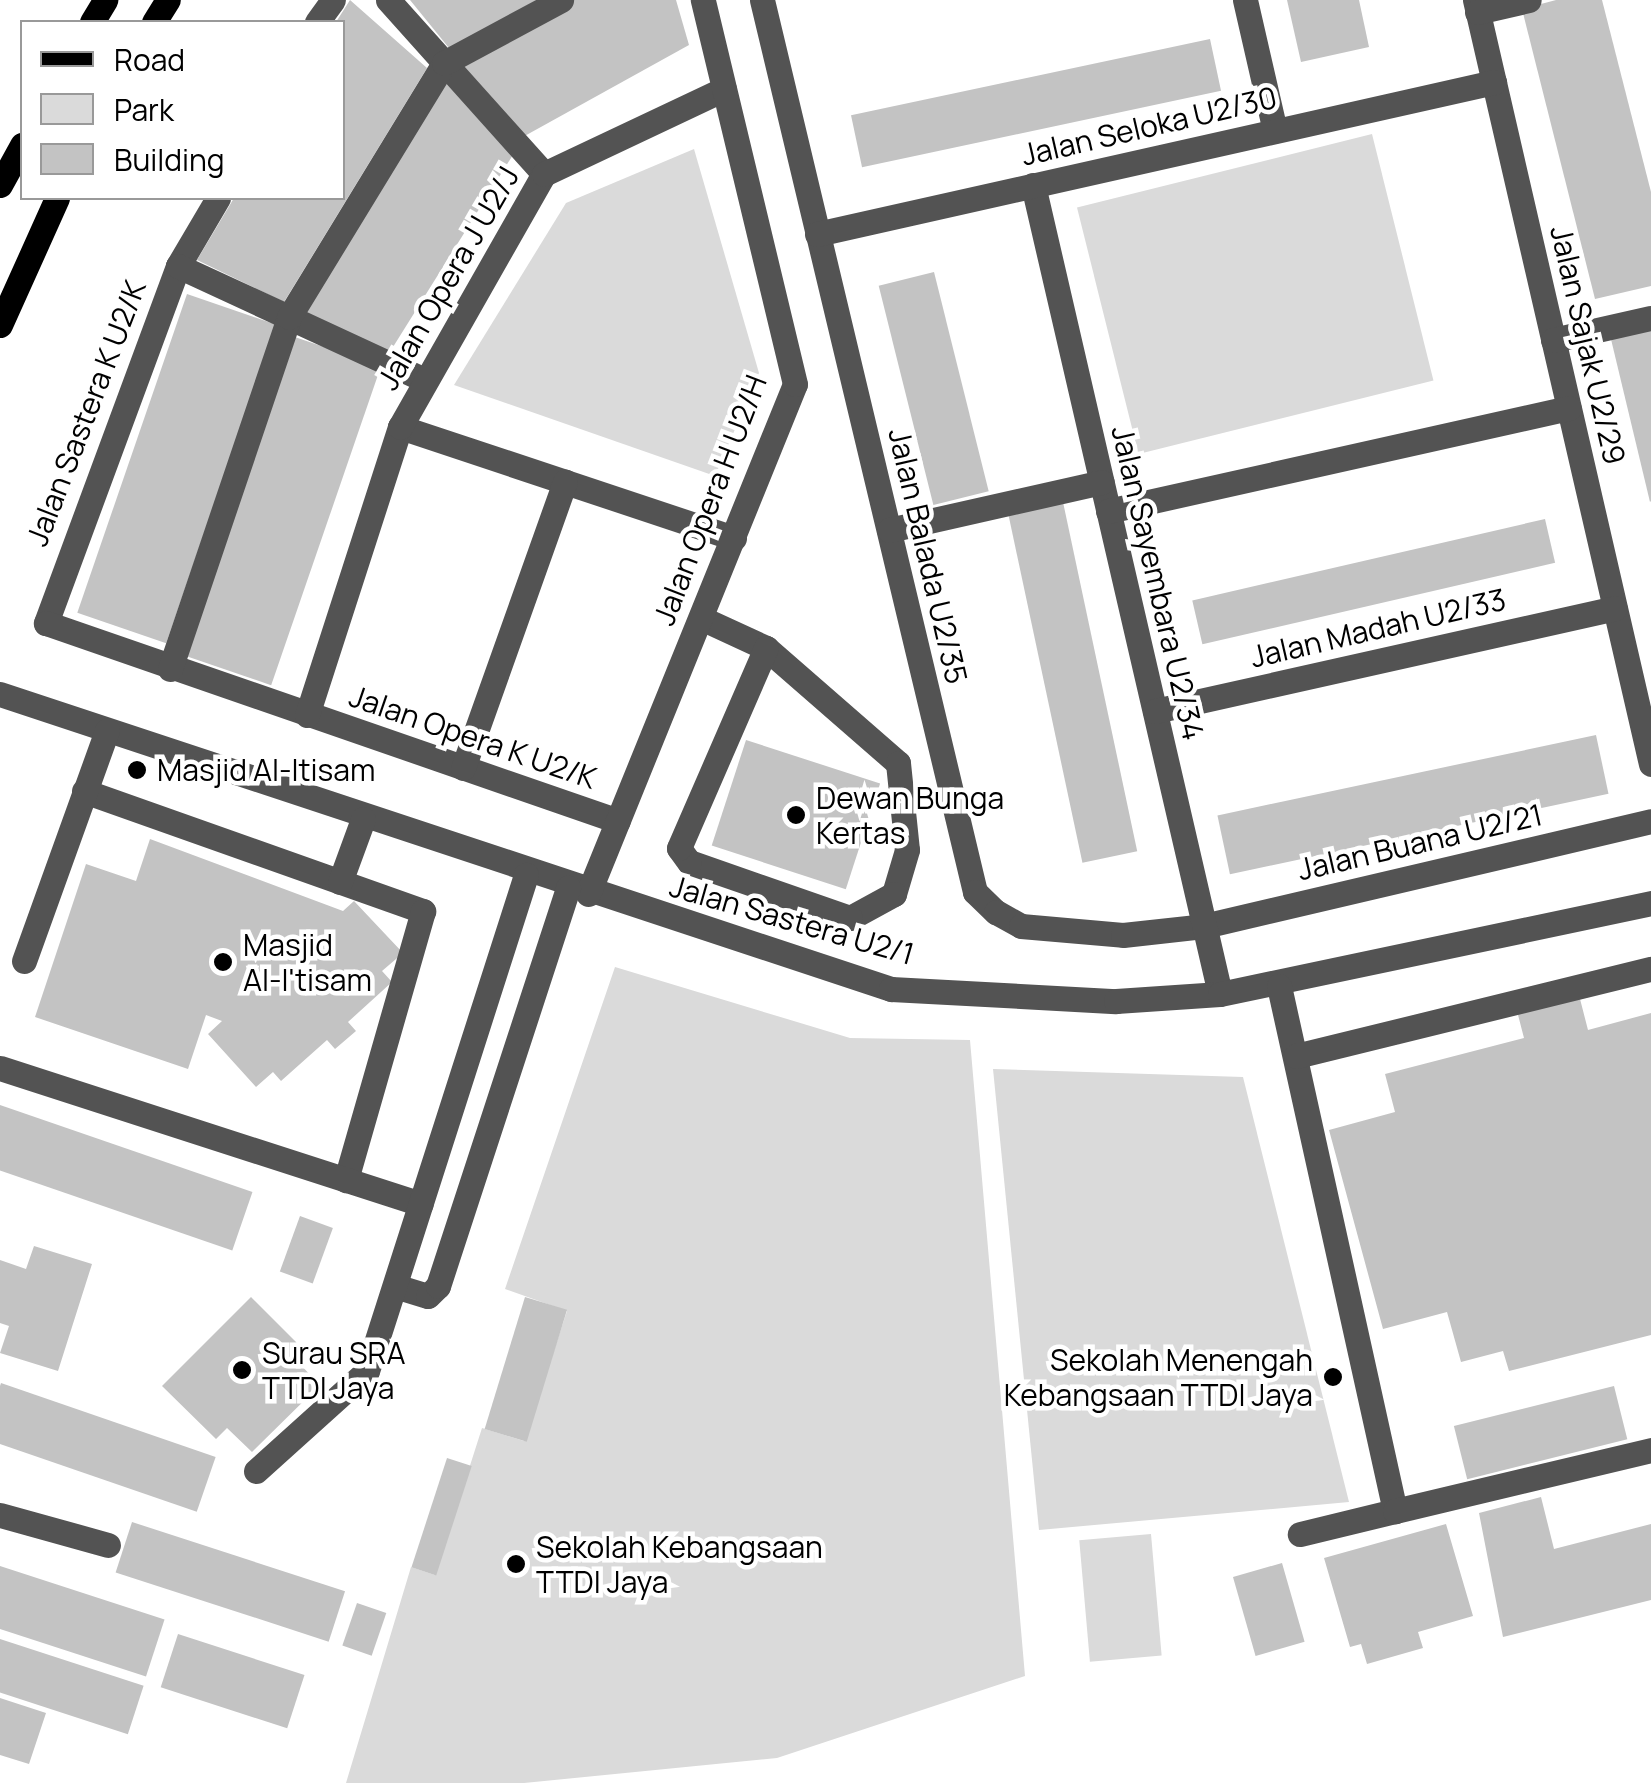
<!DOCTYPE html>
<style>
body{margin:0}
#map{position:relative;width:1651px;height:1783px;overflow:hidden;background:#fff;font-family:Manrope,sans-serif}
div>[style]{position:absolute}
.green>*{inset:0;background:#dadada;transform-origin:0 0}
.building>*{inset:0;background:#c3c3c3;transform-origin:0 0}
.minor>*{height:25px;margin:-12.5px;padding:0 12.5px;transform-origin:12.5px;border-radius:12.5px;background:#535353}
.major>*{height:25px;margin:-12.5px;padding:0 12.5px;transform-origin:12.5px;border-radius:12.5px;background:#000}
.dots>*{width:28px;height:28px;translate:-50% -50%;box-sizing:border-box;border:5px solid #fff;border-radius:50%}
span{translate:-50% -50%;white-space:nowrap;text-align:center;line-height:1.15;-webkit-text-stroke:9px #fff;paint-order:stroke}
.street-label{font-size:30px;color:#000}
.poi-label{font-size:30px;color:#000}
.left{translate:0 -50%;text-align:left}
.right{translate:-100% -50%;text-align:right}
.legend{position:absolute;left:20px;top:20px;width:325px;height:180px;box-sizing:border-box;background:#fff;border:2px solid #999;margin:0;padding:12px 18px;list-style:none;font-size:30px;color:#000}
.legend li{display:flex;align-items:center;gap:20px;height:50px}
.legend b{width:50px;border:2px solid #999}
</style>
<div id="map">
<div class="green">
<i style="left:1372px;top:134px;width:254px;height:304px;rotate:76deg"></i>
<i style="clip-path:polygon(694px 149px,759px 373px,715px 476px,454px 385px,566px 203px)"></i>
<i style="clip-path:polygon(615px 967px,850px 1038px,970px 1040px,1025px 1676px,777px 1758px,524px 1783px,346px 1783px,411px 1567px,435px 1575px,482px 1428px,524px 1441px,567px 1311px,505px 1289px)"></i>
<i style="clip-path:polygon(993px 1069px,1243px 1077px,1349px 1502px,1039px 1530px)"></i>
<i style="left:1151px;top:1534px;width:122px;height:72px;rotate:85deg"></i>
</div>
<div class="building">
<i style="clip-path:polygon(350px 0,427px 68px,284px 302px,197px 260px,234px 198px,342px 198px,336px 22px)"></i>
<i style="clip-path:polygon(410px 0,537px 0,449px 48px)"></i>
<i style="clip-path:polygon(573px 0,676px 0,689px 45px,521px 138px,458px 60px)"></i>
<i style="clip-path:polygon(1287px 0,1359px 0,1369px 47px,1301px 62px)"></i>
<i style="clip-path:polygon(1556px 0,1602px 0,1651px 192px,1651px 286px,1595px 299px,1522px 9px)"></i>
<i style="left:1210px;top:39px;width:53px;height:367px;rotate:78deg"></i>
<i style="clip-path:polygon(442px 78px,516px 150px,388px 355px,301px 314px)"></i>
<i style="left:934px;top:272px;width:226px;height:57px;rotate:76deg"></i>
<i style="left:187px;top:294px;width:94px;height:337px;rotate:19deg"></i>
<i style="clip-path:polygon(1651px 326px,1651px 501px,1650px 502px,1610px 335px)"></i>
<i style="left:292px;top:336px;width:94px;height:337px;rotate:19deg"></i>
<i style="left:1063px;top:502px;width:357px;height:56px;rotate:78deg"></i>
<i style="left:1545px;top:519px;width:45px;height:362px;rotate:77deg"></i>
<i style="left:1596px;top:735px;width:60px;height:387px;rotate:78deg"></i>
<i style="left:746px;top:740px;width:141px;height:111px;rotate:18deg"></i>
<i style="clip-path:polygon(150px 839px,343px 911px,354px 901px,403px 953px,382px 971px,392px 982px,348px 1022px,356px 1031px,335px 1049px,327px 1040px,281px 1081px,273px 1072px,256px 1087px,208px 1034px,222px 1021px,206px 1015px,188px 1069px,35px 1017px,86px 864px,136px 881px)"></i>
<i style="clip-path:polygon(1579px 995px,1588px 1030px,1651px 1013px,1651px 1335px,1509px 1371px,1503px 1351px,1461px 1362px,1447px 1312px,1383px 1329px,1329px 1130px,1395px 1112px,1385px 1074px,1524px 1038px,1517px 1011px)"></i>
<i style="left:0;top:1105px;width:267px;height:62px;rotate:19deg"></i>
<i style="left:300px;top:1216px;width:35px;height:59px;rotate:20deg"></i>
<i style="clip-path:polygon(34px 1246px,92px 1264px,58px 1371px,0 1353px,9px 1326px,0 1323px,0 1260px,26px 1269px)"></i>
<i style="clip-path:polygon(251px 1297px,301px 1347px,292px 1356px,320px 1385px,252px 1452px,227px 1428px,216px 1439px,162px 1386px)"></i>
<i style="left:525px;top:1297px;width:44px;height:138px;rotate:17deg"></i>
<i style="left:1px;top:1383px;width:227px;height:58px;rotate:19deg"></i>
<i style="left:1614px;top:1386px;width:55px;height:165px;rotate:76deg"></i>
<i style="left:447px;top:1458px;width:26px;height:115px;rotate:18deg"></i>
<i style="clip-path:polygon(1541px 1497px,1554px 1549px,1651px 1524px,1651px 1600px,1503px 1637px,1479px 1513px)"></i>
<i style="left:132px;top:1522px;width:224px;height:53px;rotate:18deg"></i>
<i style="clip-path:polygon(1446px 1524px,1473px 1616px,1418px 1632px,1423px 1648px,1367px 1664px,1361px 1644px,1350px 1647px,1324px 1558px)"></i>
<i style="left:1282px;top:1563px;width:82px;height:51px;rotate:74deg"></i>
<i style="left:0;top:1566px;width:173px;height:60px;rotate:18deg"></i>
<i style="left:357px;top:1603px;width:31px;height:45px;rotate:19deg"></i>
<i style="left:178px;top:1634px;width:133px;height:56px;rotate:18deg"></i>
<i style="left:0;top:1639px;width:151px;height:51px;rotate:18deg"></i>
<i style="clip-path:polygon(0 1698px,46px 1713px,29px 1764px,0 1755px)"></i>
</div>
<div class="minor">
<i style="left:388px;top:0;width:234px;rotate:48.1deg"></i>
<i style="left:762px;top:0;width:917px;rotate:76.57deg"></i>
<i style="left:975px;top:892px;width:29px;rotate:44deg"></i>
<i style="left:996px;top:912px;width:29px;rotate:29deg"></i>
<i style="left:1021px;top:926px;width:102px;rotate:5deg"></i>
<i style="left:1123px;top:935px;width:81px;rotate:-6.3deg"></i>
<i style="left:1204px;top:926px;width:459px;rotate:-13.2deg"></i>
<i style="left:1245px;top:0;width:134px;rotate:77.1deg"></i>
<i style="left:1475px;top:0;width:784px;rotate:77.03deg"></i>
<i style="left:1477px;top:12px;width:53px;rotate:-13deg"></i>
<i style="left:317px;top:22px;width:27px;rotate:-54deg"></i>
<i style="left:1033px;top:185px;width:830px;rotate:76.98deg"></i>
<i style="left:218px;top:198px;width:79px;rotate:120.5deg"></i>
<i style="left:178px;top:266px;width:381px;rotate:110.3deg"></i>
<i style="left:46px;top:623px;width:605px;rotate:19.09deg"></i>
<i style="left:817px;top:234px;width:694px;rotate:-12.65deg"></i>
<i style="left:178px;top:266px;width:270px;rotate:24.8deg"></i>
<i style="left:1553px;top:340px;width:100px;rotate:-12.7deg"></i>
<i style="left:400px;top:427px;width:352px;rotate:18.4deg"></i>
<i style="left:1108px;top:511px;width:472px;rotate:-12.6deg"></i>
<i style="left:889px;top:530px;width:218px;rotate:-12.7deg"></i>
<i style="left:701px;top:618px;width:72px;rotate:24.8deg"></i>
<i style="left:766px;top:648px;width:175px;rotate:41.1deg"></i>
<i style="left:898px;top:763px;width:87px;rotate:84.1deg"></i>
<i style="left:907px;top:850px;width:46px;rotate:106.5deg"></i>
<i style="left:894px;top:894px;width:50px;rotate:151.4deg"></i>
<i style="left:850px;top:918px;width:170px;rotate:-160.8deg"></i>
<i style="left:689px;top:862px;width:17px;rotate:-126deg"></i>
<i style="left:679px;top:848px;width:218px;rotate:-66.5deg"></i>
<i style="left:170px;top:669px;width:372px;rotate:-71.3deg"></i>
<i style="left:289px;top:317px;width:298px;rotate:-58.6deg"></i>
<i style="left:444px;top:63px;width:133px;rotate:-28.3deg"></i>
<i style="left:0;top:694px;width:939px;rotate:18.32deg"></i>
<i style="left:891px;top:989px;width:225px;rotate:3.1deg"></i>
<i style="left:1116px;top:1001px;width:104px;rotate:-3.9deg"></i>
<i style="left:1220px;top:994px;width:441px;rotate:-11.9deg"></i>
<i style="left:1155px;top:711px;width:471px;rotate:-12.6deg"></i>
<i style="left:307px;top:715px;width:303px;rotate:-72.1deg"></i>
<i style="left:400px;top:427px;width:291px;rotate:-60.4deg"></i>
<i style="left:544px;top:174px;width:199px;rotate:-25.3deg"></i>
<i style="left:463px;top:768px;width:304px;rotate:-70.4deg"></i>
<i style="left:84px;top:791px;width:360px;rotate:19.5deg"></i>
<i style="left:423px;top:911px;width:280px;rotate:106deg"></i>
<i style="left:340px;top:882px;width:67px;rotate:-69.9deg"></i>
<i style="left:588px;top:894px;width:550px;rotate:-67.91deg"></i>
<i style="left:795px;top:384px;width:395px;rotate:-103.5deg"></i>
<i style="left:24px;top:961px;width:245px;rotate:-70.2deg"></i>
<i style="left:1279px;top:986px;width:538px;rotate:77.54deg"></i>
<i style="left:1395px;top:1511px;width:98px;rotate:166.4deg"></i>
<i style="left:1296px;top:1056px;width:366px;rotate:-13.8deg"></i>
<i style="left:0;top:1068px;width:442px;rotate:17.9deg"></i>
<i style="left:395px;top:1286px;width:34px;rotate:17deg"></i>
<i style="left:428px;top:1296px;width:14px;rotate:-45deg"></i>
<i style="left:438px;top:1286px;width:419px;rotate:-71.9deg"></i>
<i style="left:256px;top:1471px;width:149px;rotate:-42deg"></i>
<i style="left:367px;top:1371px;width:521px;rotate:-72.23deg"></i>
<i style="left:1395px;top:1511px;width:263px;rotate:-13.4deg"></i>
<i style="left:0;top:1515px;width:112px;rotate:15.5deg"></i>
</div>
<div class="major">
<i style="left:92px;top:22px;width:26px;rotate:-59deg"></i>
<i style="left:154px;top:22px;width:26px;rotate:-58deg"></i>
<i style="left:0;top:185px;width:46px;rotate:-61.2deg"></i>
<i style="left:0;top:325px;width:139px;rotate:-65.8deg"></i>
</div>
<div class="dots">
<i style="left:137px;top:770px;background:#000"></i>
<i style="left:796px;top:815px;background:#000"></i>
<i style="left:223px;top:962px;background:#000"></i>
<i style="left:242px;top:1370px;background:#000"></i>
<i style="left:1333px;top:1377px;background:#000"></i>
<i style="left:516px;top:1564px;background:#000"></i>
</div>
<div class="street-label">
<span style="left:1149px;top:126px;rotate:-13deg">Jalan Seloka U2/30</span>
<span style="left:448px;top:278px;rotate:-60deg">Jalan Opera J U2/J</span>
<span style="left:1588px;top:345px;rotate:77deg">Jalan Sajak U2/29</span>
<span style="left:86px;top:413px;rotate:-69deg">Jalan Sastera K U2/K</span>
<span style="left:710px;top:500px;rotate:-69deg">Jalan Opera H U2/H</span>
<span style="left:928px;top:556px;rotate:77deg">Jalan Balada U2/35</span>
<span style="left:1158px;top:583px;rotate:77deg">Jalan Sayembara U2/34</span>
<span style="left:1378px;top:628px;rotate:-13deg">Jalan Madah U2/33</span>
<span style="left:473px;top:737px;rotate:19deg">Jalan Opera K U2/K</span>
<span style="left:1420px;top:842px;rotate:-13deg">Jalan Buana U2/21</span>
<span style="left:792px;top:920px;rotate:16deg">Jalan Sastera U2/1</span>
</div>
<div class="poi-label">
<span class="left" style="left:157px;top:770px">Masjid Al-Itisam</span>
<span class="left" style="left:816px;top:815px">Dewan Bunga<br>Kertas</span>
<span class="left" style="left:243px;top:962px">Masjid<br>Al-I'tisam</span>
<span class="left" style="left:262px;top:1370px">Surau SRA<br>TTDI Jaya</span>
<span class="right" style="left:1313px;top:1377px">Sekolah Menengah<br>Kebangsaan TTDI Jaya</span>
<span class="left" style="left:536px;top:1564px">Sekolah Kebangsaan<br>TTDI Jaya</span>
</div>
<ul class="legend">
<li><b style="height:12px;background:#000"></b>Road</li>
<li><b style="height:28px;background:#dadada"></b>Park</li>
<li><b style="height:28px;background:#c3c3c3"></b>Building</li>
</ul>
</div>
